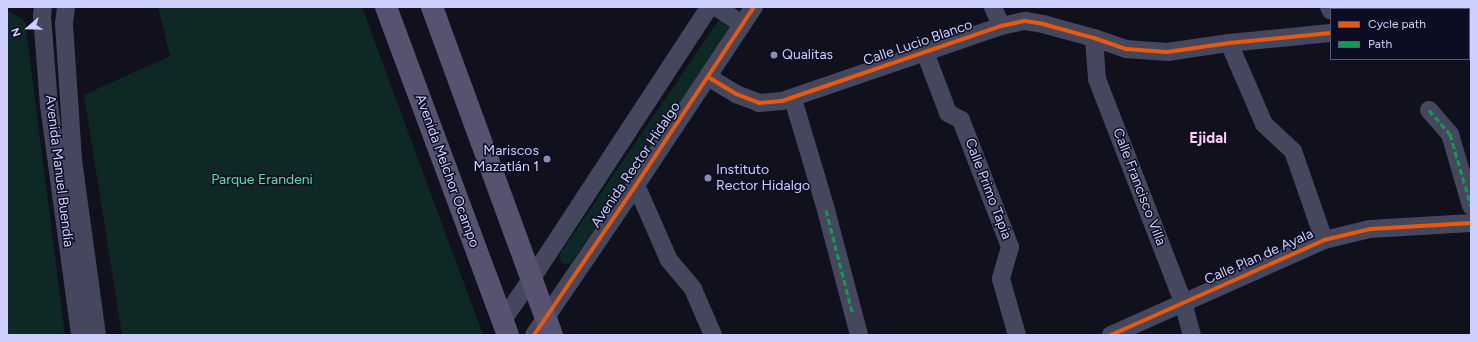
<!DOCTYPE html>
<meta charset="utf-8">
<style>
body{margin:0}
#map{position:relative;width:1478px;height:342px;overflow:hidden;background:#11111d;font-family:Figtree,sans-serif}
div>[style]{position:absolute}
.green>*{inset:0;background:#0e2825}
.minor>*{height:18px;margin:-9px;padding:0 9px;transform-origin:9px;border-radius:9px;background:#44475e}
.major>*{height:22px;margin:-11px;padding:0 11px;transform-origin:11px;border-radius:11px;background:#585271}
.quiet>*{height:3px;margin-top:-1.5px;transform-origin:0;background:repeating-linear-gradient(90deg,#139951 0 6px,transparent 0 9px)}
.cycleway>*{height:4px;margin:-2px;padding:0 2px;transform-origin:2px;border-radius:2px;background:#e8590c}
.dots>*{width:11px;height:11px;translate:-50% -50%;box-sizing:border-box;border:2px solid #0c0c22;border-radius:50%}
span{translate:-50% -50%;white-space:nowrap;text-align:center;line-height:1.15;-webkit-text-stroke:3px #0c0c22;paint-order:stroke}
.street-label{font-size:14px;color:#cdcfff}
.poi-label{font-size:14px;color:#cdcfff}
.left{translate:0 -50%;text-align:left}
.right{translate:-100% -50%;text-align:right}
.park-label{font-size:14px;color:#50e7a8}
.neighbourhood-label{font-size:15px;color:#ffcff5;font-weight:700}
.frame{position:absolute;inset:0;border:8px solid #cdcfff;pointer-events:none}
.legend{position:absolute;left:1330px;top:8px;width:140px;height:52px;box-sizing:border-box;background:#0c0c22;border:1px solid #595a7a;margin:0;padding:5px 7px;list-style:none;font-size:12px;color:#cdcfff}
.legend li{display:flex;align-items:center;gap:8px;height:20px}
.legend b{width:20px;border:1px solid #595a7a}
.north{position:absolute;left:8px;top:8px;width:40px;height:40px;-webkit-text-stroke:3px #0c0c22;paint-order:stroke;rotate:250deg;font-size:11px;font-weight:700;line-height:16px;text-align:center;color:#cdcfff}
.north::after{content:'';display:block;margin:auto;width:14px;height:18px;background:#cdcfff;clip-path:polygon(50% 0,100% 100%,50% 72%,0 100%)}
</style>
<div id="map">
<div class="green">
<i style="clip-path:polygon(158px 7px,362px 7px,483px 335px,122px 335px,84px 95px,170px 56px)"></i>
<i style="clip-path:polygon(7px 10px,25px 21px,65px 335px,7px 335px)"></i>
<i style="clip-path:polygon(722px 20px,730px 27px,731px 30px,571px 263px,565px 264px,561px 262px,559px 255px,718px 21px)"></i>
</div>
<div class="minor">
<i style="left:43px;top:7px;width:9px;rotate:96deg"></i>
<i style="left:42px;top:16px;width:89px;rotate:85.5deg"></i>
<i style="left:49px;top:105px;width:232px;rotate:82.3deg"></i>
<i style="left:66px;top:7px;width:17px;rotate:97deg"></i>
<i style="left:64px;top:24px;width:136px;rotate:86.2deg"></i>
<i style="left:73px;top:160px;width:177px;rotate:82.2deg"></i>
<i style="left:716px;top:7px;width:31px;rotate:33deg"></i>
<i style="left:993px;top:7px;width:21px;rotate:67deg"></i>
<i style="left:1329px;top:7px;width:4px;rotate:63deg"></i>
<i style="left:1431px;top:7px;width:2px;rotate:63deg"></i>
<i style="left:1469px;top:37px;width:2px"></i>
<i style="left:1094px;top:38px;width:41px;rotate:85.8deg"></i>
<i style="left:1097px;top:79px;width:239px;rotate:68.9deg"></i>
<i style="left:1183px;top:302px;width:34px;rotate:75deg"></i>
<i style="left:1229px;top:43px;width:88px;rotate:66.6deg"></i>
<i style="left:1264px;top:124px;width:40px;rotate:43deg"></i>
<i style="left:1293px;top:151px;width:94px;rotate:70.8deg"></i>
<i style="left:925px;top:52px;width:65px;rotate:69.3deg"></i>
<i style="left:948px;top:113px;width:15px;rotate:28deg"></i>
<i style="left:961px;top:120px;width:136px;rotate:68.9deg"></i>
<i style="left:1010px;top:247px;width:33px;rotate:106deg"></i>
<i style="left:1001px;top:279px;width:58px;rotate:74.1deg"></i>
<i style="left:708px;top:77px;width:33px;rotate:31deg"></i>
<i style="left:736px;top:94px;width:25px;rotate:21deg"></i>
<i style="left:759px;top:103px;width:23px;rotate:-5deg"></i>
<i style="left:782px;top:101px;width:231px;rotate:-18.9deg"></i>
<i style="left:1001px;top:26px;width:25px;rotate:-12deg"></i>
<i style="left:1025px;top:21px;width:18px;rotate:9deg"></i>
<i style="left:1043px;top:24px;width:53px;rotate:15.4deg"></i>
<i style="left:1094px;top:38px;width:34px;rotate:19deg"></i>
<i style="left:1126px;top:49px;width:41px;rotate:4.2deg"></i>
<i style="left:1167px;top:52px;width:63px;rotate:-8.3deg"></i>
<i style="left:1229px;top:43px;width:102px;rotate:-5.6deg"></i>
<i style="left:793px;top:99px;width:116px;rotate:73.4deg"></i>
<i style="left:826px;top:210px;width:129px;rotate:75.2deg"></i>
<i style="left:1429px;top:110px;width:32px;rotate:49deg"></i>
<i style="left:1450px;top:134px;width:75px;rotate:73.7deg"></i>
<i style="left:636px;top:185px;width:82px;rotate:66.3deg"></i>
<i style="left:669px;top:260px;width:38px;rotate:50deg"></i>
<i style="left:693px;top:289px;width:50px;rotate:66.5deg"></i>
<i style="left:502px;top:321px;width:52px;rotate:-55.1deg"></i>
<i style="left:532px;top:278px;width:324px;rotate:-56.8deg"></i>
<i style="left:534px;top:335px;width:181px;rotate:-55.8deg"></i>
<i style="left:636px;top:185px;width:214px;rotate:-56.5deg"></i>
<i style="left:1111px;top:335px;width:233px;rotate:-24deg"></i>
<i style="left:1324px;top:240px;width:47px;rotate:-13.4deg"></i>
<i style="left:1370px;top:229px;width:101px;rotate:-3.4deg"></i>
</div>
<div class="major">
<i style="left:386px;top:7px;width:350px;rotate:69.6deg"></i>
<i style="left:432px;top:7px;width:349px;rotate:69.9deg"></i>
</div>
<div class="quiet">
<i style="left:1429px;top:110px;width:32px;rotate:49deg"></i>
<i style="left:1450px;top:134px;width:75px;rotate:73.7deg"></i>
<i style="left:826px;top:210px;width:108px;rotate:75.6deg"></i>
</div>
<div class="cycleway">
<i style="left:708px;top:77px;width:33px;rotate:31deg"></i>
<i style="left:736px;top:94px;width:25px;rotate:21deg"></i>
<i style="left:759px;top:103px;width:23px;rotate:-5deg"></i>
<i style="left:782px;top:101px;width:231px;rotate:-18.9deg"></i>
<i style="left:1001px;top:26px;width:25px;rotate:-12deg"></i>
<i style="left:1025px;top:21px;width:18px;rotate:9deg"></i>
<i style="left:1043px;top:24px;width:53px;rotate:15.4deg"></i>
<i style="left:1094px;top:38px;width:34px;rotate:19deg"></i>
<i style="left:1126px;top:49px;width:41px;rotate:4.2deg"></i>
<i style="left:1167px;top:52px;width:63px;rotate:-8.3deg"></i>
<i style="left:1229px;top:43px;width:102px;rotate:-5.6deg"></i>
<i style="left:534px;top:335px;width:181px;rotate:-55.8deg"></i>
<i style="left:636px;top:185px;width:214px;rotate:-56.5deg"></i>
<i style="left:1111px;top:335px;width:233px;rotate:-24deg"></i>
<i style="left:1324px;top:240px;width:47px;rotate:-13.4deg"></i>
<i style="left:1370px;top:229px;width:101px;rotate:-3.4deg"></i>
</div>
<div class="dots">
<i style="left:774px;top:55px;background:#8b8cb0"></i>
<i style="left:547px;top:159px;background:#8b8cb0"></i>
<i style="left:708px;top:178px;background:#8b8cb0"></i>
</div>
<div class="street-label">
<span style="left:918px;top:43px;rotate:-19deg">Calle Lucio Blanco</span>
<span style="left:636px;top:165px;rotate:-56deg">Avenida Rector Hidalgo</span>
<span style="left:59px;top:171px;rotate:83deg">Avenida Manuel Buendía</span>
<span style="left:447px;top:171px;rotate:70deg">Avenida Melchor Ocampo</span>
<span style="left:1139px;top:187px;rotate:69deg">Calle Francisco Villa</span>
<span style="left:988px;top:189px;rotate:69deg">Calle Primo Tapia</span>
<span style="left:1259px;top:257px;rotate:-24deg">Calle Plan de Ayala</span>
</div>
<div class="poi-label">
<span class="left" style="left:782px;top:55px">Qualitas</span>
<span class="right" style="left:539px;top:159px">Mariscos<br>Mazatlán 1</span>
<span class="left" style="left:716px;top:178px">Instituto<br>Rector Hidalgo</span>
</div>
<div class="park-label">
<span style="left:262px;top:180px">Parque Erandeni</span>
</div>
<div class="neighbourhood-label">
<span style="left:1208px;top:139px">Ejidal</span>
</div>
<div class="frame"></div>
<ul class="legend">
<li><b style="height:5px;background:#e8590c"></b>Cycle path</li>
<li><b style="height:5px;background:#139951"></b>Path</li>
</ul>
<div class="north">N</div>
</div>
